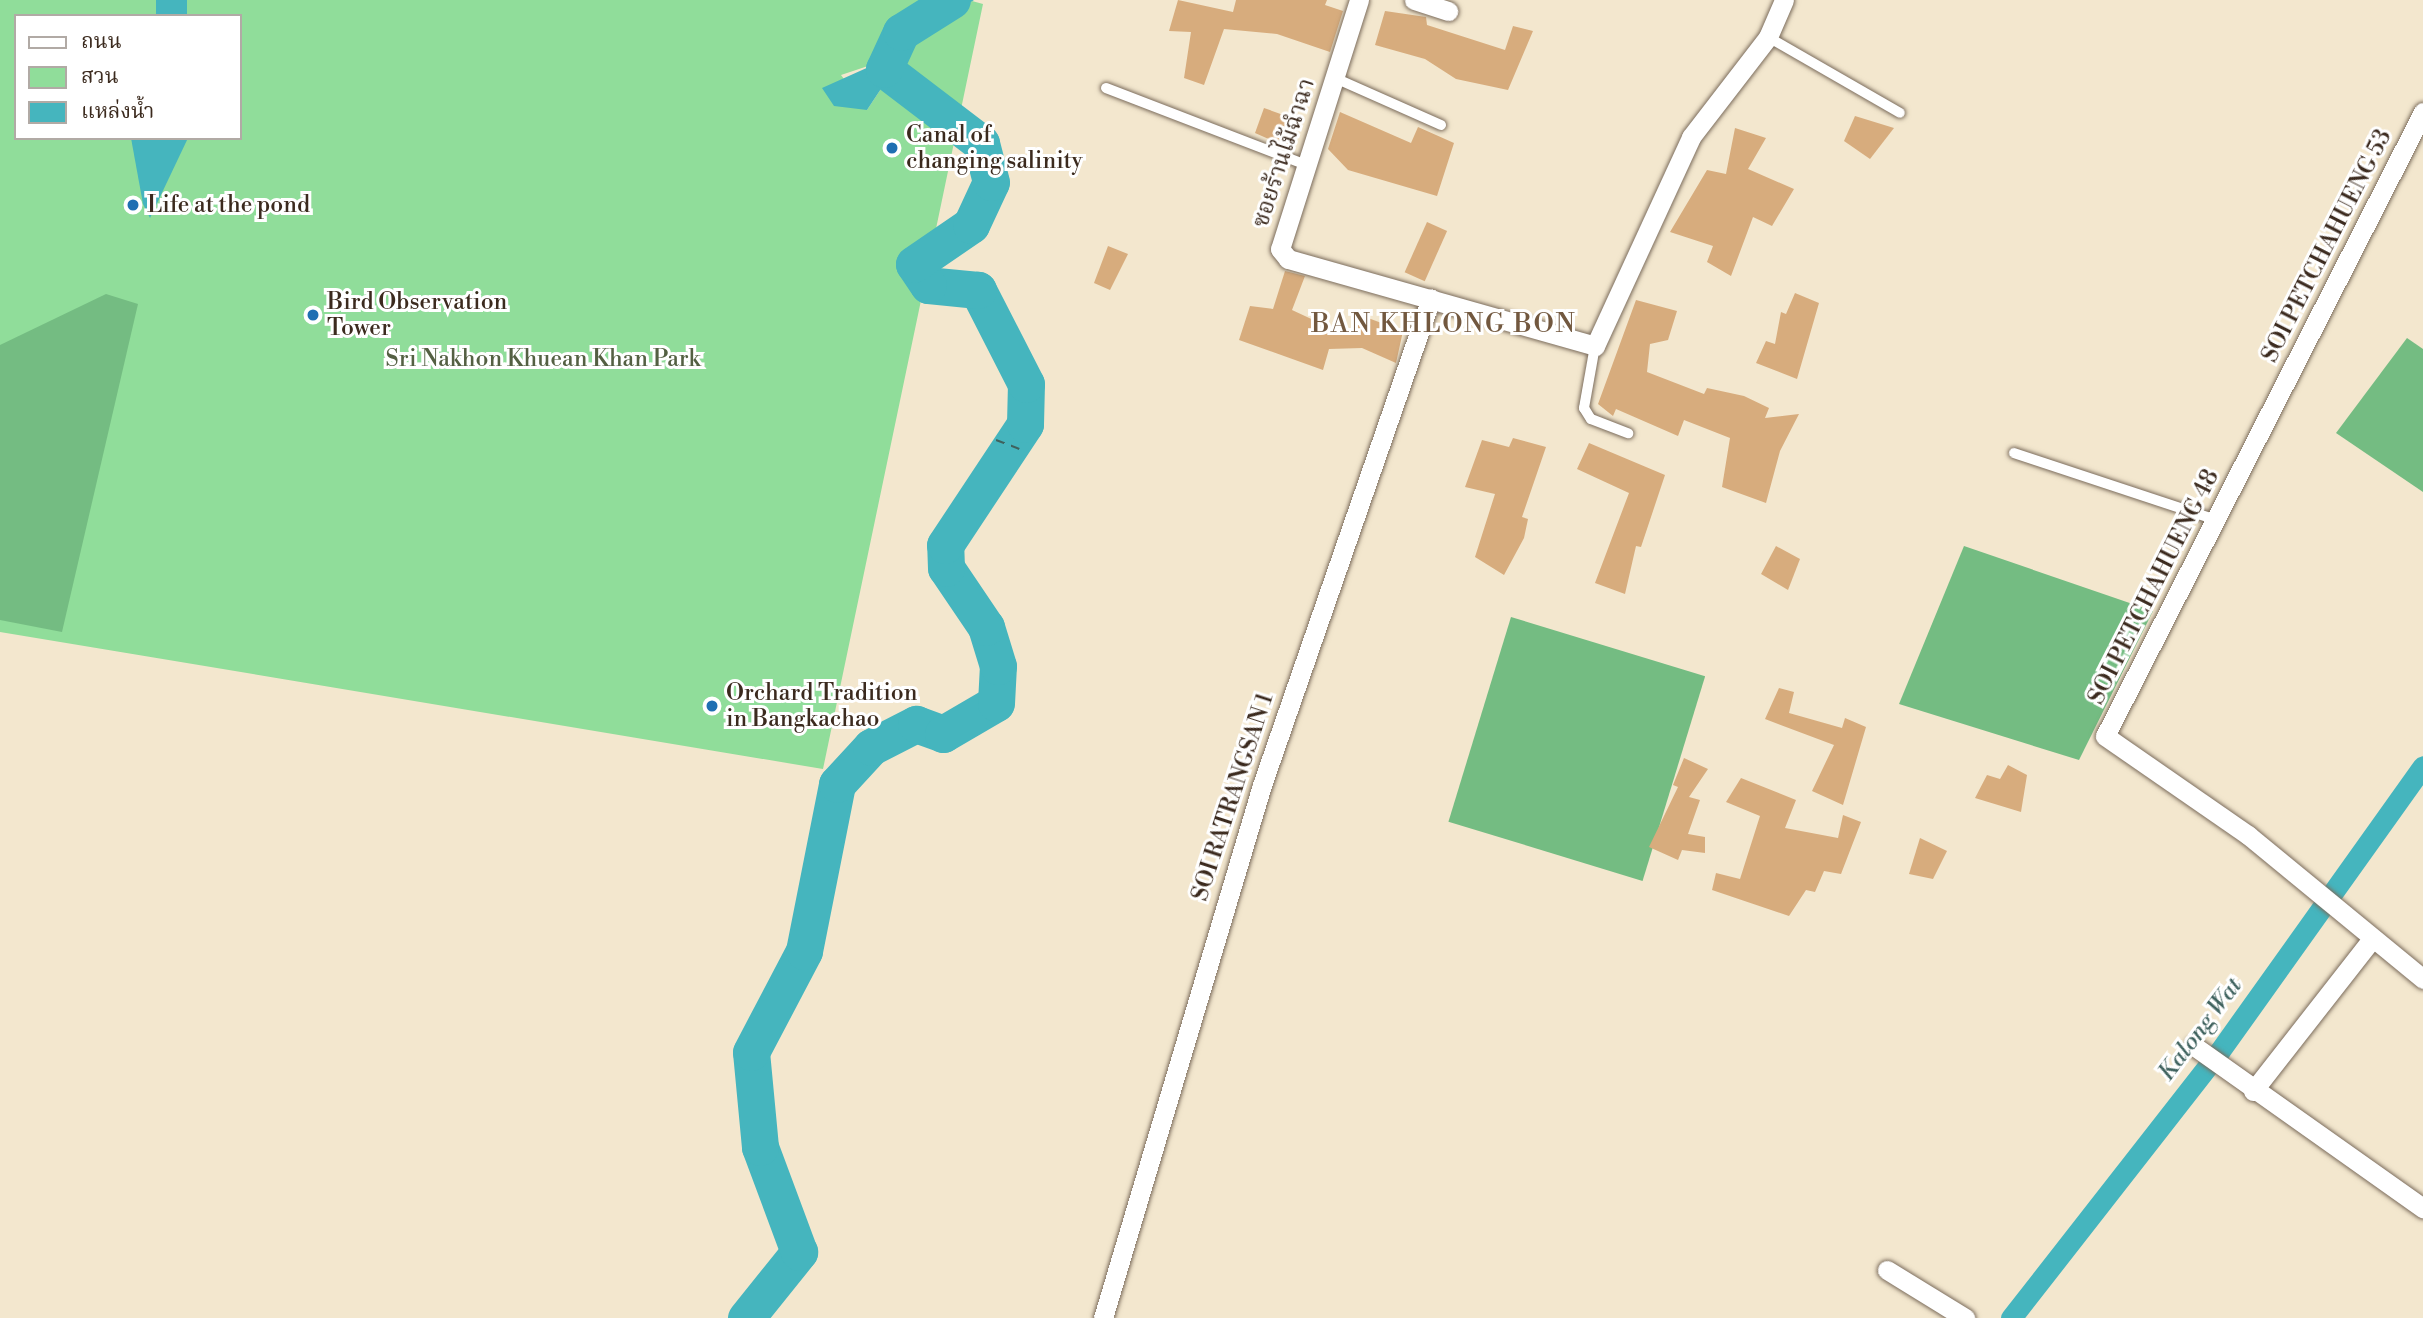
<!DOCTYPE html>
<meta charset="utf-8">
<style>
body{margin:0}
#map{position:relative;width:2423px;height:1318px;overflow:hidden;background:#f3e7ce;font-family:"Libre Bodoni","Noto Serif Thai",serif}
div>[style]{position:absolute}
.green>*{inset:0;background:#90dd9a}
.forest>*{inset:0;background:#74bc82;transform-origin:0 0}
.water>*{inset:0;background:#45b5be;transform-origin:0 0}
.canal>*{height:21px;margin:-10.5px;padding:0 10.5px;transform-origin:10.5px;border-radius:10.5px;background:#45b5be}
.river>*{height:37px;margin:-18.5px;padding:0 18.5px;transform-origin:18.5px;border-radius:18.5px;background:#45b5be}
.ferry>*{height:2px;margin-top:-1px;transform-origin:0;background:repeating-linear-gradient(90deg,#3f625e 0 9px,transparent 0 16px)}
.building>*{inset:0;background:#d7ac7d;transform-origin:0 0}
.roads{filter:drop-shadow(0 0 2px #7b6c5c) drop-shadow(0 0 2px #7b6c5c)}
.lane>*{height:10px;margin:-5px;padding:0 5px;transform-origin:5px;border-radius:5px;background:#fff}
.street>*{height:19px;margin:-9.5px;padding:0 9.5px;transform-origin:9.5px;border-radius:9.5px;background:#fff}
.dots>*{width:19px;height:19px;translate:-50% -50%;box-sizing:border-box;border:4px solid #fff;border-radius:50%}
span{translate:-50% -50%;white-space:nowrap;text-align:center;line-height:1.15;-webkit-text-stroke:6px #fff;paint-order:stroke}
.poi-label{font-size:23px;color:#3b2a1e}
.left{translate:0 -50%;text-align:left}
.street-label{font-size:23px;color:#3b2a1e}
.park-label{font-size:23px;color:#546043}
.water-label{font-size:24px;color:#3f625e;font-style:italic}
.quarter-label{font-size:26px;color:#72583f;letter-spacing:2px}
.legend{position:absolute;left:14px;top:14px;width:228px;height:126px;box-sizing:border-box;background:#fff;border:2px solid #b1aaa5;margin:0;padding:9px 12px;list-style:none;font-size:21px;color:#3b2a1e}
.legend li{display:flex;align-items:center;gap:14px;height:35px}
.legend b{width:35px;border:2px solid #b1aaa5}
</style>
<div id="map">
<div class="green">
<i style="clip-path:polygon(evenodd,0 0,940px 0,921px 16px,898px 16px,880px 62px,841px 75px,867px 110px,914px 39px,972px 1px,983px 4px,823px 769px,0 632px,0 0,16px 16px,240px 16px,240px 138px,16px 138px,16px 16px)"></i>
</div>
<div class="forest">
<i style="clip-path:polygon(106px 294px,138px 304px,62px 632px,0 620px,0 345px)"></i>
<i style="clip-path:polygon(2407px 338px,2423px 349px,2423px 492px,2336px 433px)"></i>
<i style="clip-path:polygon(1964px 546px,2153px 611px,2079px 760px,1899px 704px)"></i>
<i style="left:1511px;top:617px;width:203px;height:214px;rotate:17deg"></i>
</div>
<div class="water">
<i style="left:156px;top:0;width:31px;height:16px"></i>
<i style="clip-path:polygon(940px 0,974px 0,914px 39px,867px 110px,834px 106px,822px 88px,880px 62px,898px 16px,921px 16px)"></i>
<i style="clip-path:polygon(131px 138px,188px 138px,150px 218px,143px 204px)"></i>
</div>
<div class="canal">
<i style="left:2011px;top:1318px;width:338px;rotate:-52deg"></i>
<i style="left:2219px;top:1052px;width:351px;rotate:-54.5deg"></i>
</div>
<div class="river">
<i style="left:746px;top:1318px;width:85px;rotate:-51.2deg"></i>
<i style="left:799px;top:1252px;width:112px;rotate:-110.4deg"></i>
<i style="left:760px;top:1147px;width:95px;rotate:-95.4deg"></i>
<i style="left:751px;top:1052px;width:114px;rotate:-62.3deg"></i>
<i style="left:804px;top:951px;width:170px;rotate:-78.8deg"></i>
<i style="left:837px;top:784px;width:50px;rotate:-47.4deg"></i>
<i style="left:871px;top:747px;width:51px;rotate:-27.1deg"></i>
<i style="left:916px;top:724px;width:29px;rotate:20deg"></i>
<i style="left:943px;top:734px;width:61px;rotate:-30.3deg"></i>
<i style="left:996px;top:703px;width:37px;rotate:-87deg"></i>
<i style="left:998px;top:666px;width:41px;rotate:-107.1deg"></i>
<i style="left:986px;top:627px;width:71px;rotate:-124.1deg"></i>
<i style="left:946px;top:568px;width:23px;rotate:-92deg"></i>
<i style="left:945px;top:545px;width:145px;rotate:-56.5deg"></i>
<i style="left:1025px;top:424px;width:40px;rotate:-88.6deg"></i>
<i style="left:1026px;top:384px;width:106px;rotate:-117.1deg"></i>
<i style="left:978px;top:290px;width:50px;rotate:-174.3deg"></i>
<i style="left:928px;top:285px;width:25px;rotate:-124deg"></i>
<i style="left:914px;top:264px;width:69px;rotate:-34.4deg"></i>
<i style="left:971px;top:225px;width:47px;rotate:-65.1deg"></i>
<i style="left:991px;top:182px;width:40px;rotate:-104.4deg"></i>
<i style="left:981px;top:143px;width:122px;rotate:-142.7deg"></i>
<i style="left:884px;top:69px;width:41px;rotate:-65.3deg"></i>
<i style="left:901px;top:32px;width:60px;rotate:-32.1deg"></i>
</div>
<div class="ferry">
<i style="left:996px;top:440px;width:25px;rotate:21deg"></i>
</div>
<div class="building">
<i style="clip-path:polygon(1178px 0,1233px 12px,1236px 0,1327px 0,1325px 5px,1343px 11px,1330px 52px,1277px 34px,1224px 29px,1204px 85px,1184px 78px,1191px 32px,1169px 31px)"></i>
<i style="clip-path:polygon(1385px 11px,1426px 17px,1427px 25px,1505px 50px,1513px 26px,1533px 31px,1508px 90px,1456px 79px,1425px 59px,1375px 45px)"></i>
<i style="clip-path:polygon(1264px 108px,1303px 122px,1287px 147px,1255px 133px)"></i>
<i style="clip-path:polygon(1340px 112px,1411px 143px,1418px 127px,1454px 143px,1437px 196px,1348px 170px,1328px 149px)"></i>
<i style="clip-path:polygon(1855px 116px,1894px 128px,1870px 159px,1844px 141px)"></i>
<i style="clip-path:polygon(1735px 128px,1766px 138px,1748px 169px,1794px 189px,1772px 226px,1753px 217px,1731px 276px,1707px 262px,1713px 246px,1670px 232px,1707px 170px,1726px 174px)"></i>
<i style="left:1427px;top:222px;width:22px;height:55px;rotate:24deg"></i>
<i style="clip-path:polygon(1108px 246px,1128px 254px,1110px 290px,1094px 283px)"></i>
<i style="clip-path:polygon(1285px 271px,1305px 276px,1292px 310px,1320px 323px,1320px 330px,1352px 335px,1360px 315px,1403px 331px,1396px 363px,1362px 348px,1329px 349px,1323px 370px,1239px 340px,1250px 306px,1273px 309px)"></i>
<i style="clip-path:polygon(1795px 293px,1819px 303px,1797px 379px,1756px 363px,1766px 341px,1775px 344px,1781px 312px,1786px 314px)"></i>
<i style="clip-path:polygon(1636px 300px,1677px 311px,1668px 340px,1650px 344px,1647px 372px,1704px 394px,1707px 388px,1744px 396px,1769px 408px,1765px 418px,1799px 414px,1780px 451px,1766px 503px,1722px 487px,1730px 438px,1684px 420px,1678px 436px,1616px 409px,1613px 416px,1598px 404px)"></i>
<i style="clip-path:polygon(1513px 438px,1546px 447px,1522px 517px,1528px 519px,1524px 538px,1504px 575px,1475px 557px,1495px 494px,1465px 487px,1482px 440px,1509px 447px)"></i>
<i style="clip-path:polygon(1589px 443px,1665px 475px,1641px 547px,1636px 546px,1625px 594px,1595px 583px,1629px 493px,1577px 469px)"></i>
<i style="clip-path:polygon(1776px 546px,1800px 559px,1788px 590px,1761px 574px)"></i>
<i style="clip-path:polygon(1779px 688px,1794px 692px,1789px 713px,1842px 728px,1845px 718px,1866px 727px,1843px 805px,1812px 791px,1834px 745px,1765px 719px)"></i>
<i style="clip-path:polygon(1684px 758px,1708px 769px,1689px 797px,1700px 800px,1688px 834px,1705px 837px,1705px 853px,1682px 850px,1678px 860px,1649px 847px,1678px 787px,1673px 785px)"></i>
<i style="clip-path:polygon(2008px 765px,2027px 775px,2021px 812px,1975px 798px,1987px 775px,2000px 779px)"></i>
<i style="clip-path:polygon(1741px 778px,1796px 800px,1785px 828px,1838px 838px,1843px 815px,1861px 822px,1841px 874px,1824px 871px,1815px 892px,1806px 890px,1789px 916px,1712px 890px,1716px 873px,1740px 879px,1760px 816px,1726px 802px)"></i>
<i style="clip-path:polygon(1920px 838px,1947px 851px,1933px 879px,1909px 874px)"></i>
</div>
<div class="roads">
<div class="lane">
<i style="left:1768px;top:37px;width:152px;rotate:29.9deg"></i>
<i style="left:1335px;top:78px;width:116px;rotate:23.9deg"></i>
<i style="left:1106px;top:88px;width:215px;rotate:21deg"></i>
<i style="left:1595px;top:346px;width:63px;rotate:100.1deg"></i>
<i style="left:1584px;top:408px;width:13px;rotate:58deg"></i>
<i style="left:1591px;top:419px;width:40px;rotate:21deg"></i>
<i style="left:2014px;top:453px;width:213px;rotate:18.3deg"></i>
</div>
<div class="street">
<i style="left:1359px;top:0;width:261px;rotate:107.6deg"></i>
<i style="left:1280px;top:249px;width:13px;rotate:51deg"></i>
<i style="left:1288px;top:259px;width:319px;rotate:15.8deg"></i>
<i style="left:1595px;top:346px;width:230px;rotate:-65.3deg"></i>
<i style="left:1691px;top:137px;width:126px;rotate:-52.4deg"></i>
<i style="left:1768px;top:37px;width:40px;rotate:-66.6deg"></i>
<i style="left:1414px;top:0;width:36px;rotate:18deg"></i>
<i style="left:2423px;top:112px;width:700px;rotate:117deg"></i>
<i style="left:2105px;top:736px;width:174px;rotate:34.7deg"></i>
<i style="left:2248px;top:835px;width:227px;rotate:39.4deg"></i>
<i style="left:2194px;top:1046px;width:281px;rotate:35.3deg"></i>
<i style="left:2253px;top:1091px;width:190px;rotate:-52deg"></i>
<i style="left:1887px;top:1270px;width:92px;rotate:31.6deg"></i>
<i style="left:1103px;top:1318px;width:556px;rotate:-73.39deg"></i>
<i style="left:1262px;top:785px;width:515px;rotate:-70.86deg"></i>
</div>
</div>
<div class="dots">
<i style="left:892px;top:148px;background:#1f6fb2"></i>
<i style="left:133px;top:205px;background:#1f6fb2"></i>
<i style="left:313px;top:315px;background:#1f6fb2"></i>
<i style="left:712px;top:706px;background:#1f6fb2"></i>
</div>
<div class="poi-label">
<span class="left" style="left:906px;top:148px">Canal of<br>changing salinity</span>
<span class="left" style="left:147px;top:205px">Life at the pond</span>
<span class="left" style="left:327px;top:315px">Bird Observation<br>Tower</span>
<span class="left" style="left:726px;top:706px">Orchard Tradition<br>in Bangkachao</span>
</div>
<div class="street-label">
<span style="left:1284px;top:153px;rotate:-72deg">ซอยร้านไม้ฉำฉา</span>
<span style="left:2327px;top:246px;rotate:-63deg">SOI PETCHAHUENG 53</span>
<span style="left:2154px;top:587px;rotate:-63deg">SOI PETCHAHUENG 48</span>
<span style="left:1233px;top:797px;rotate:-72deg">SOI RATRANGSAN 1</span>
</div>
<div class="park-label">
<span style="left:543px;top:359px">Sri Nakhon Khuean Khan Park</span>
</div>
<div class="water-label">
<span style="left:2201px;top:1030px;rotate:-53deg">Kalong Wat</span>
</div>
<div class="quarter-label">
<span style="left:1444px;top:325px">BAN KHLONG BON</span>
</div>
<ul class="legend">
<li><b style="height:9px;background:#fff"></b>ถนน</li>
<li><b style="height:19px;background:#90dd9a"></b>สวน</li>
<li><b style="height:19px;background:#45b5be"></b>แหล่งน้ำ</li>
</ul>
</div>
